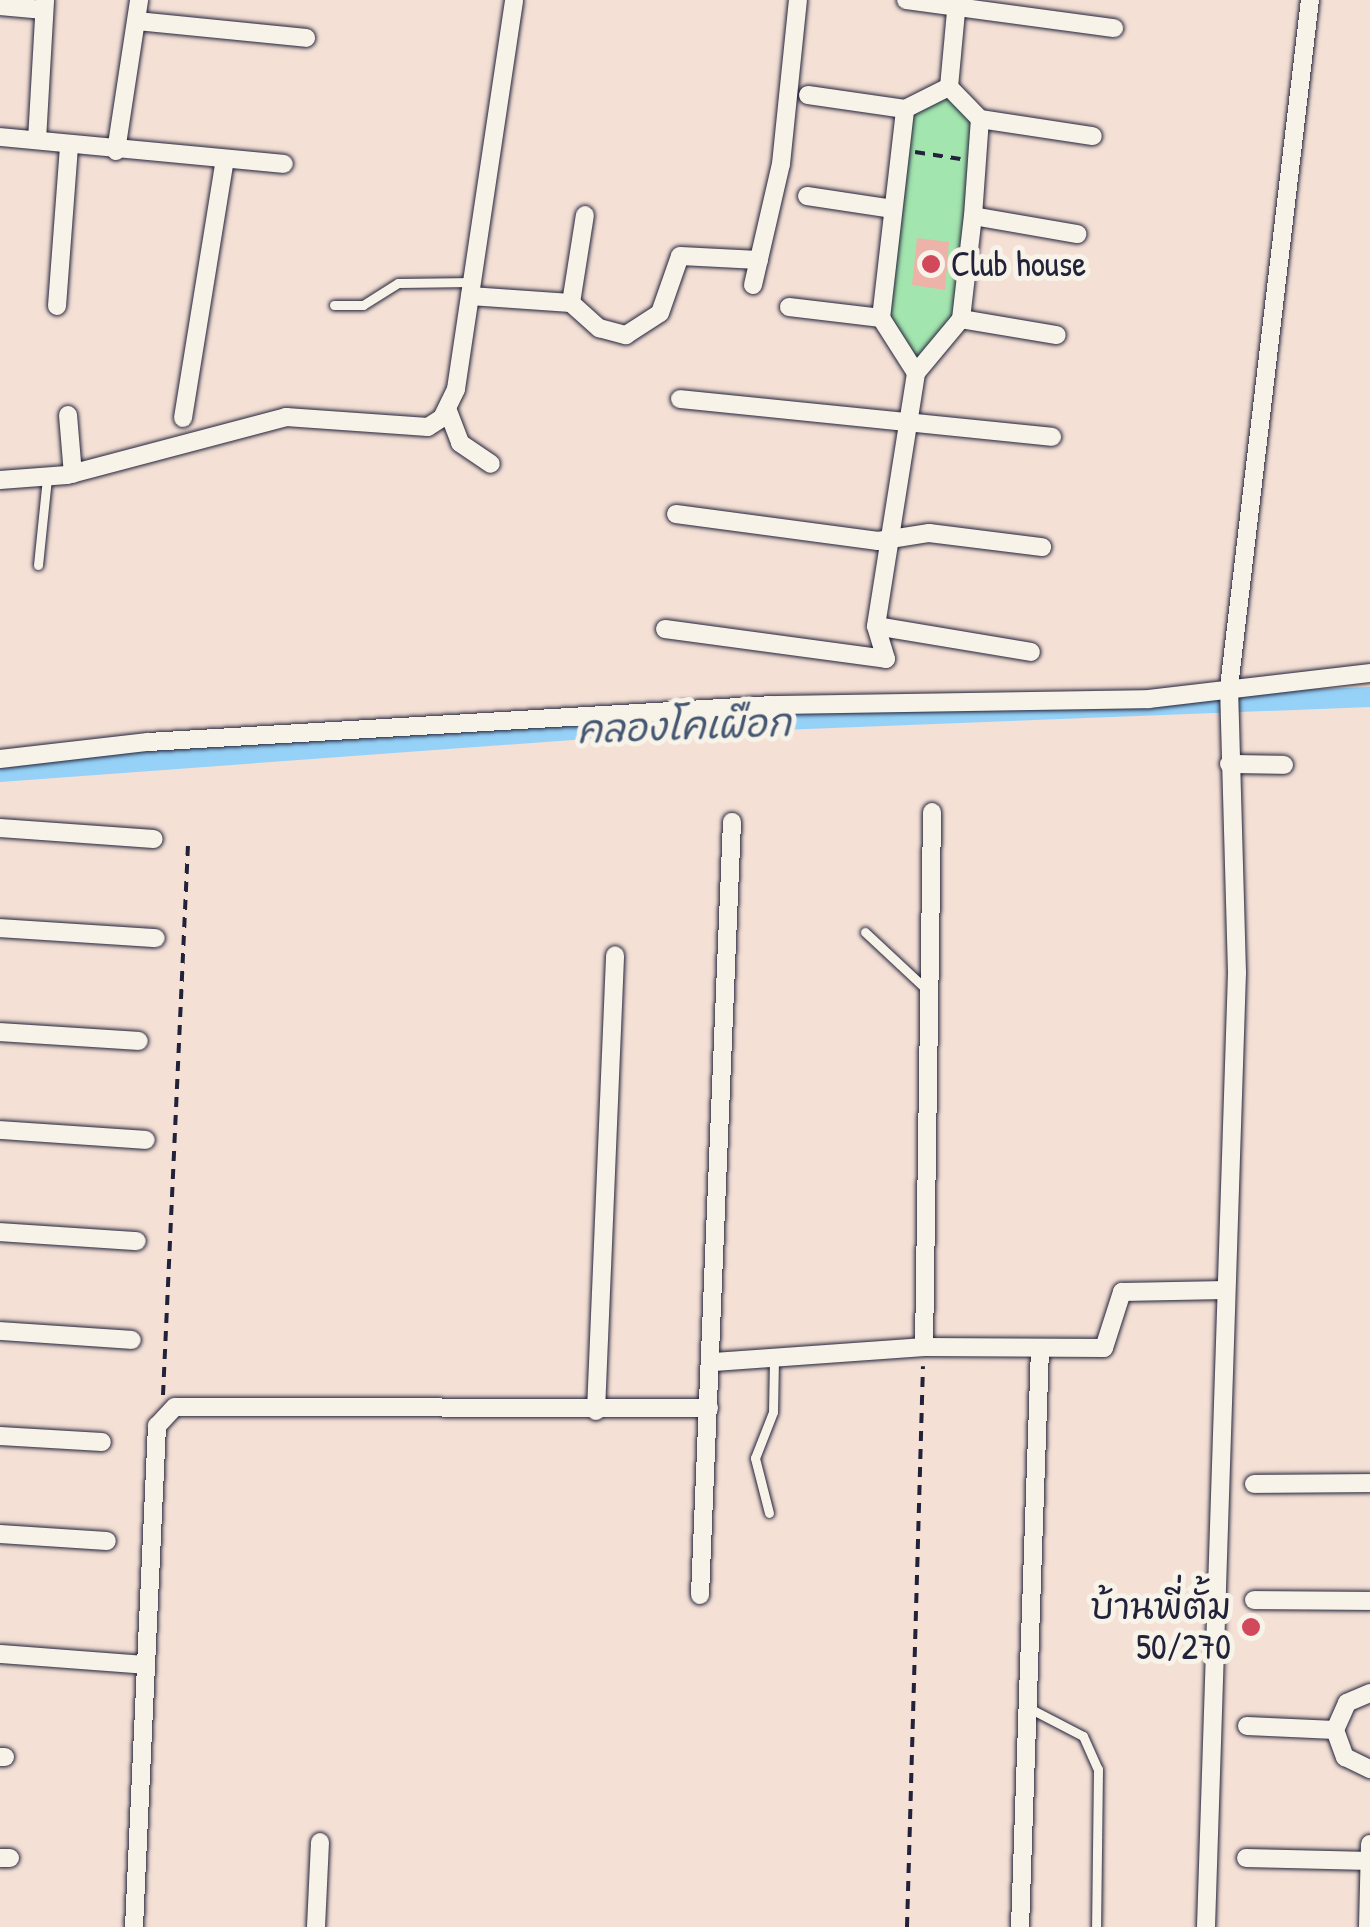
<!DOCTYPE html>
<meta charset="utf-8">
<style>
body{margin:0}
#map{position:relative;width:1370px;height:1927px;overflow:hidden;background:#f4e0d5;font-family:"Patrick Hand","Playpen Sans Thai",sans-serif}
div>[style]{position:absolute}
.green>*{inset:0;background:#a3e5ae}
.canal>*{height:20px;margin:-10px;padding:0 10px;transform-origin:10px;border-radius:10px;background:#96d2f7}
.building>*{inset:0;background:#edb3a8}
.path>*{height:4px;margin-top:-2px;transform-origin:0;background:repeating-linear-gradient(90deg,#22223b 0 10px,transparent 0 18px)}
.roads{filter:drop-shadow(0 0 2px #22223b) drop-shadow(0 0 2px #22223b)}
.lane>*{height:9px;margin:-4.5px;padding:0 4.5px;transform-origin:4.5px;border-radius:4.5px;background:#f7f3e8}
.street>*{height:18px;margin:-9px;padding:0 9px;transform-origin:9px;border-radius:9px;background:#f7f3e8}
.dots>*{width:28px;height:28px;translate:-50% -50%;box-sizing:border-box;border:5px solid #f7f3e8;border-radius:50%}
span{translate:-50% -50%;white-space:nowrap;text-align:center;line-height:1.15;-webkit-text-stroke:10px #f7f3e8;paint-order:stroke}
.poi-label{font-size:35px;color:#22223b}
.left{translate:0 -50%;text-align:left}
.right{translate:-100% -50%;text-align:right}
.water-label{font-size:38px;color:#455773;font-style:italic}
</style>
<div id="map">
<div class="green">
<i style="clip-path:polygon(949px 87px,980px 119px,961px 319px,916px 373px,881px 318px,905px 109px)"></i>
</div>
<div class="canal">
<i style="left:0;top:772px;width:628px;rotate:-4.2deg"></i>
<i style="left:626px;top:726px;width:745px;rotate:-2.23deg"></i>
</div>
<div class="building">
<i style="clip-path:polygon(917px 238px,949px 242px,945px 290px,912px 285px)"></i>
</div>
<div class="path">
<i style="left:915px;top:152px;width:46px;rotate:8.8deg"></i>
<i style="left:163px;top:1395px;width:551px;rotate:-87.4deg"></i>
<i style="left:907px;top:1927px;width:561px;rotate:-88.37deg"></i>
</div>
<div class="roads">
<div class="lane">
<i style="left:334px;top:305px;width:29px"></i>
<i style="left:363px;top:305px;width:41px;rotate:-32.2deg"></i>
<i style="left:398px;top:283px;width:75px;rotate:-0.8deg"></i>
<i style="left:38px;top:565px;width:87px;rotate:-84.1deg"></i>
<i style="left:865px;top:932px;width:86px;rotate:43.1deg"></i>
<i style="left:769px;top:1513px;width:57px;rotate:-104.3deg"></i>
<i style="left:755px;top:1458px;width:49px;rotate:-68.6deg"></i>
<i style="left:773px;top:1412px;width:54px;rotate:-88.9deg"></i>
<i style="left:1027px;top:1707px;width:63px;rotate:27.4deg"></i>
<i style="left:1083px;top:1736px;width:36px;rotate:66deg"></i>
<i style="left:1098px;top:1769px;width:158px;rotate:90.7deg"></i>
</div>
<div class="street">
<i style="left:906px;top:0;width:210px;rotate:7.7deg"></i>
<i style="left:0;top:6px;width:44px;rotate:5.2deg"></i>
<i style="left:137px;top:21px;width:170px;rotate:5.7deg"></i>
<i style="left:949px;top:87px;width:87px;rotate:-84.7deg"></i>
<i style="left:808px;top:95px;width:98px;rotate:8.2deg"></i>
<i style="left:980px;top:119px;width:114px;rotate:8.6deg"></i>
<i style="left:0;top:137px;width:285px;rotate:5.4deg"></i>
<i style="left:37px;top:140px;width:140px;rotate:-86.7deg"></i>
<i style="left:116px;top:151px;width:153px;rotate:-81.3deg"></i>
<i style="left:807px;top:196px;width:87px;rotate:8.6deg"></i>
<i style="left:973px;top:216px;width:106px;rotate:9.8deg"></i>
<i style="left:753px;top:285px;width:124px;rotate:-77deg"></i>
<i style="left:781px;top:164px;width:165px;rotate:-84.1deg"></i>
<i style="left:470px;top:296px;width:101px;rotate:4deg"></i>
<i style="left:571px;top:303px;width:38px;rotate:42deg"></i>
<i style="left:599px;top:328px;width:28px;rotate:15deg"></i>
<i style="left:626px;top:335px;width:40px;rotate:-32.9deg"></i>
<i style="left:660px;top:313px;width:60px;rotate:-70.7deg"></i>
<i style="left:680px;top:256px;width:79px;rotate:2.9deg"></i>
<i style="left:571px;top:303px;width:89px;rotate:-81deg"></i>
<i style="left:57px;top:306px;width:161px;rotate:-85.7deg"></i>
<i style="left:789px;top:307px;width:93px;rotate:6.8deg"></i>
<i style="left:961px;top:319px;width:97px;rotate:9.5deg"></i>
<i style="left:916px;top:373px;width:65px;rotate:-122.5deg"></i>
<i style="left:881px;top:318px;width:210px;rotate:-83.4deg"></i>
<i style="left:905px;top:109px;width:49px;rotate:-26.6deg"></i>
<i style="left:680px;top:399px;width:374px;rotate:5.8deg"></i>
<i style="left:448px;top:411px;width:34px;rotate:69deg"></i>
<i style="left:460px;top:443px;width:37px;rotate:34deg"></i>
<i style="left:68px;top:415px;width:59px;rotate:85.2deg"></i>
<i style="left:183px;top:418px;width:262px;rotate:-80.8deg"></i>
<i style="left:0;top:480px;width:67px;rotate:-4.3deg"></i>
<i style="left:67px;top:475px;width:227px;rotate:-14.8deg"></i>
<i style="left:286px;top:417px;width:142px;rotate:4deg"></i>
<i style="left:428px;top:427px;width:17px;rotate:-33deg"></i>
<i style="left:442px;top:418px;width:32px;rotate:-64deg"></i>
<i style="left:456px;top:389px;width:393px;rotate:-81.5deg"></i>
<i style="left:676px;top:514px;width:204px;rotate:7.6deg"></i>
<i style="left:878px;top:541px;width:52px;rotate:-8.9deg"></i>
<i style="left:929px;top:533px;width:114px;rotate:7.1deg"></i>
<i style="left:876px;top:626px;width:157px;rotate:9.5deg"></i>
<i style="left:665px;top:629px;width:223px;rotate:7.7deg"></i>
<i style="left:886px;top:659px;width:34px;rotate:-107deg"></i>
<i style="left:876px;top:626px;width:256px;rotate:-81deg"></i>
<i style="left:916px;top:373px;width:70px;rotate:-50.2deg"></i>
<i style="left:961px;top:319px;width:104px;rotate:-83.4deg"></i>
<i style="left:973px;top:216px;width:97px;rotate:-85.9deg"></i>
<i style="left:980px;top:119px;width:45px;rotate:-134.1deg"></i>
<i style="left:0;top:759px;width:149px;rotate:-6.6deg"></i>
<i style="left:148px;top:742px;width:625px;rotate:-3.39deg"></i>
<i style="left:772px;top:705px;width:377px;rotate:-0.9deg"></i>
<i style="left:1149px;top:699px;width:223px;rotate:-6.7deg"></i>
<i style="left:1229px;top:764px;width:55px;rotate:1deg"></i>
<i style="left:0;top:828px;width:154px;rotate:4.1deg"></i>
<i style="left:0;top:928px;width:156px;rotate:3.7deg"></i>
<i style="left:0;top:1032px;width:139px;rotate:3.7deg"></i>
<i style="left:0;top:1130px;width:146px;rotate:3.9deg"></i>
<i style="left:0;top:1232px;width:137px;rotate:3.8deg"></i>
<i style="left:0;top:1331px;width:132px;rotate:3.9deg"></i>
<i style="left:924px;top:1347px;width:535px;rotate:-89.14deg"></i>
<i style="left:714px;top:1362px;width:211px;rotate:-4.1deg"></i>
<i style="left:924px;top:1347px;width:180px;rotate:0.3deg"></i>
<i style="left:1104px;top:1348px;width:59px;rotate:-72.2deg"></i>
<i style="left:1122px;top:1292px;width:104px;rotate:-1.1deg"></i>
<i style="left:596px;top:1411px;width:456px;rotate:-87.6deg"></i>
<i style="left:0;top:1436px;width:102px;rotate:3.4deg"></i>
<i style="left:1254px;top:1484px;width:116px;rotate:-0.5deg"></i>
<i style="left:0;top:1534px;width:107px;rotate:3.7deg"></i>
<i style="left:700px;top:1595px;width:774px;rotate:-87.63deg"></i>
<i style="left:1254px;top:1600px;width:116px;rotate:0.5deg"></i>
<i style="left:0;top:1654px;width:146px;rotate:4.3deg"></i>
<i style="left:1370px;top:1693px;width:25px;rotate:157deg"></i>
<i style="left:1347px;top:1703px;width:30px;rotate:114deg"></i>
<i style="left:1335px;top:1730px;width:29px;rotate:70deg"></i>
<i style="left:1345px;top:1757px;width:28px;rotate:26deg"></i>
<i style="left:1247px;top:1726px;width:88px;rotate:2.6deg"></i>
<i style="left:0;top:1757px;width:5px"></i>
<i style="left:0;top:1858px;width:10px"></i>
<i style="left:1246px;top:1858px;width:124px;rotate:1.4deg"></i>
<i style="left:134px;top:1927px;width:502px;rotate:-87.37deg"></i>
<i style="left:157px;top:1426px;width:26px;rotate:-47deg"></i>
<i style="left:175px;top:1407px;width:534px;rotate:0.11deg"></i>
<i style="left:316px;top:1927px;width:85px;rotate:-87.3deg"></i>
<i style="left:1020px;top:1927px;width:578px;rotate:-88.02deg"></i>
<i style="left:1206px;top:1927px;width:955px;rotate:-88.14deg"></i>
<i style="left:1237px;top:973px;width:286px;rotate:-91.6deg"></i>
<i style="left:1229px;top:687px;width:692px;rotate:-83.28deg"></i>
<i style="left:1368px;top:1927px;width:83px;rotate:-88.6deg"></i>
</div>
</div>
<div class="dots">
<i style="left:931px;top:264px;background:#d1495b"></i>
<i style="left:1251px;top:1627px;background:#d1495b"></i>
</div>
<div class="poi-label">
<span class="left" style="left:951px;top:264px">Club house</span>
<span class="right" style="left:1231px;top:1627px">บ้านพี่ตั้ม<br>50/270</span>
</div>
<div class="water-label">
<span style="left:684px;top:726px;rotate:-2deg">คลองโคเผือก</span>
</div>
</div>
